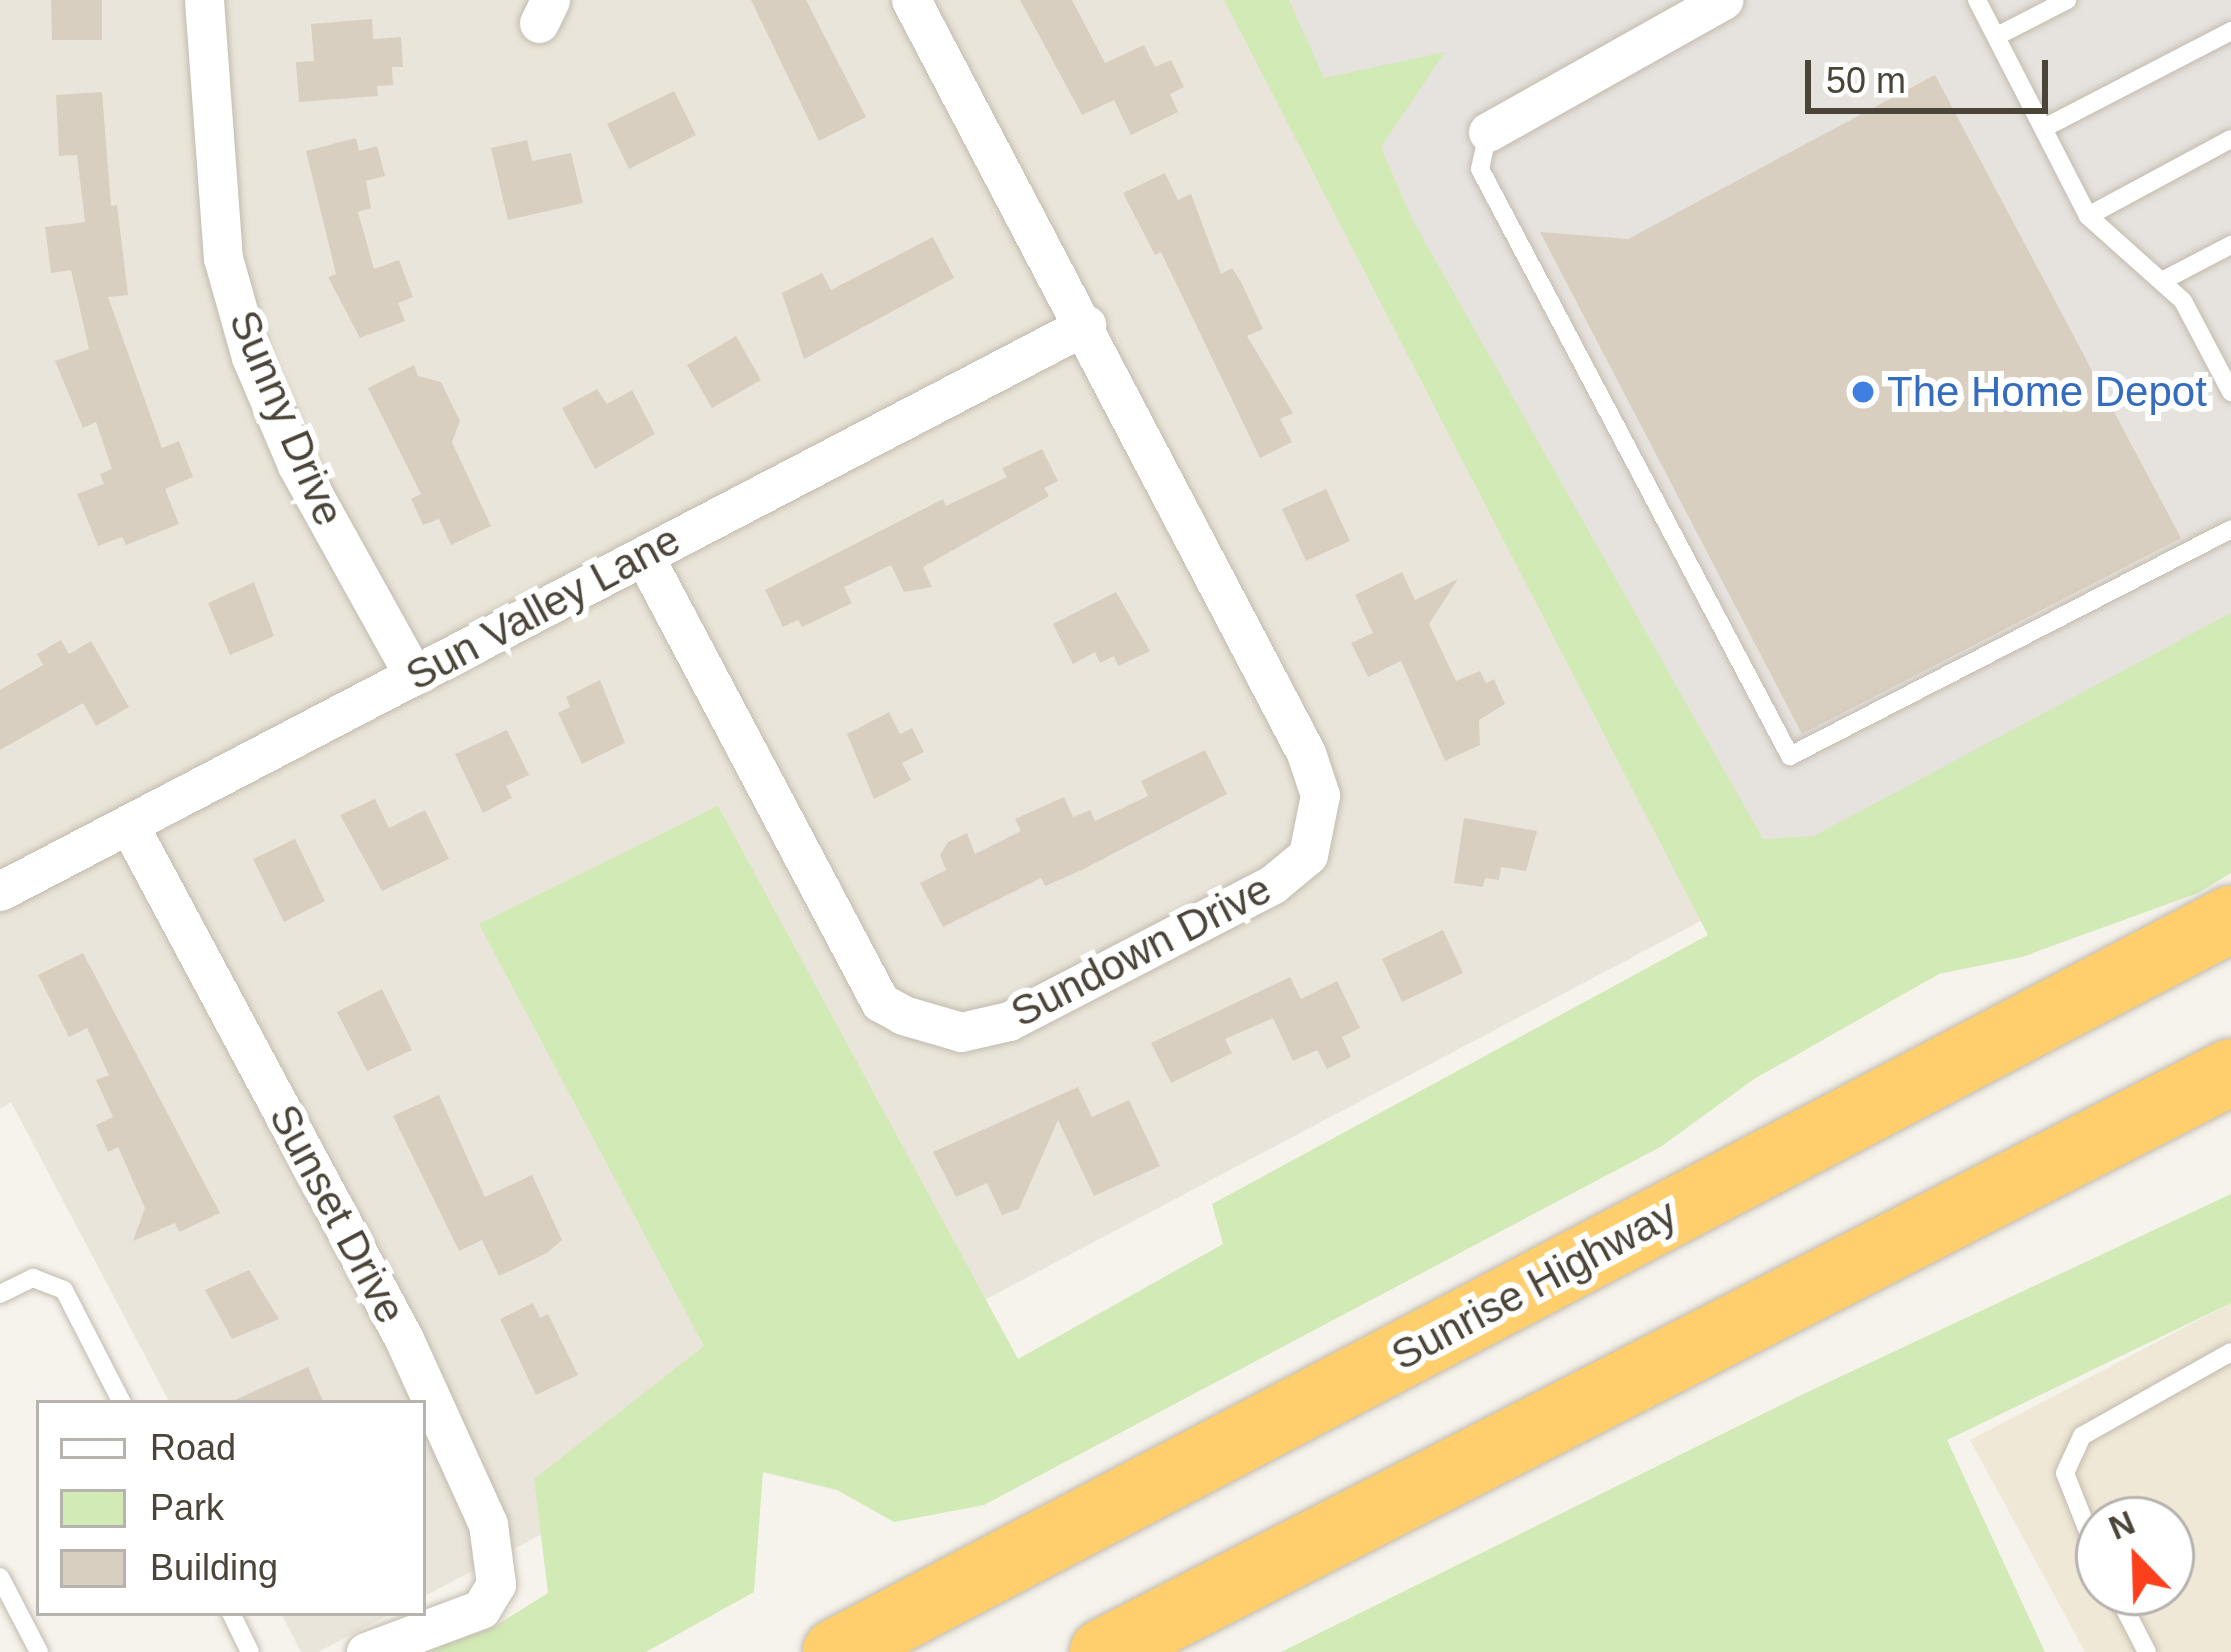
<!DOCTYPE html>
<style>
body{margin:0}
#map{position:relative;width:2231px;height:1652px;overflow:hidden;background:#f6f3ec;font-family:Helvetica,sans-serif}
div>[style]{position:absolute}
.residential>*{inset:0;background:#eae5da}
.industrial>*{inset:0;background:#e6e2dd}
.education>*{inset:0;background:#efe8d6}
.green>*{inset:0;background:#d2eab5}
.building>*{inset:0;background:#d8cfc1}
.roads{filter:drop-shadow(0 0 3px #c2bbae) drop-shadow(0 0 3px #c2bbae)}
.lane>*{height:18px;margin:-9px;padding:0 9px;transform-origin:9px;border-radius:9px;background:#fff}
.street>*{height:39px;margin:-19.5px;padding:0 19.5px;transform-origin:19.5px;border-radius:19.5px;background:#fff}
.highway>*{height:66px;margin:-33px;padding:0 33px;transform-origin:33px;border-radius:33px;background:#ffcf6e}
.dots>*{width:33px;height:33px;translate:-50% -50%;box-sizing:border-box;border:6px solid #fff;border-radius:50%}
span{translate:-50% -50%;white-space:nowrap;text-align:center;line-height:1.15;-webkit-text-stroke:12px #fff;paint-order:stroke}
.shop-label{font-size:42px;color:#366cbe}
.left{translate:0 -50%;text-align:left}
.street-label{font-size:42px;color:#4b4439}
.legend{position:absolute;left:36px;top:1400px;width:390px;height:216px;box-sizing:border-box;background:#fff;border:3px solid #b7b4b0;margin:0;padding:15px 21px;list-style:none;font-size:36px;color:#4b4439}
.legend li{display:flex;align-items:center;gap:24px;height:60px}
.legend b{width:60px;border:3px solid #b7b4b0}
.north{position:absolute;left:2075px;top:1496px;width:120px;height:120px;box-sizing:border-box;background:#fff;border:3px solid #b7b4b0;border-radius:50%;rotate:337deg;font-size:33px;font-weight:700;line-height:48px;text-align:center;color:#4b4439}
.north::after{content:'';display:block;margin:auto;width:42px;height:54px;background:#fc3f1d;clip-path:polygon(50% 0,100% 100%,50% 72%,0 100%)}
.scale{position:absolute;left:1805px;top:60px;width:243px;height:54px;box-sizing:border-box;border:6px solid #4b4439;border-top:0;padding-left:15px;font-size:36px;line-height:42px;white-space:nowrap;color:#4b4439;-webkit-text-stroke:9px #fff;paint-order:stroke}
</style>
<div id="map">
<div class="residential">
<i style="clip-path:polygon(0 0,1267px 0,1765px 887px,423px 1597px,423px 1403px,170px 1403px,11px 1102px,0 1109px)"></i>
<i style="clip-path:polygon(281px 1613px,392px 1613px,318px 1652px,301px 1652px)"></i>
</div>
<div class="industrial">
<i style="clip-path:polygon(1267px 0,2231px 0,2231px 649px,1765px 887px)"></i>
</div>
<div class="education">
<i style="clip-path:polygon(evenodd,2231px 1303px,2231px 1652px,2085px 1652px,1970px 1440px,2231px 1303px,2099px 1520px,2171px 1520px,2171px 1592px,2099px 1592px,2099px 1520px)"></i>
</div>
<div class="green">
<i style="clip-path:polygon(1224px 0,1289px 0,1324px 78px,1445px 52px,1381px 147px,1412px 219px,1763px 839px,1814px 836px,2231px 613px,2231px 873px,2198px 893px,2022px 957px,1939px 974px,1754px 1079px,1662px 1146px,984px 1505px,894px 1522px,837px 1490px,763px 1472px,754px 1592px,646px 1652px,427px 1652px,497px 1625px,548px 1593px,534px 1479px,704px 1346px,479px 924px,718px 806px,1018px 1359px,1223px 1244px,1212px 1204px,1708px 935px)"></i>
<i style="clip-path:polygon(2231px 1194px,2231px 1303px,1947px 1440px,2045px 1652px,1281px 1652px,1799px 1396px)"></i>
</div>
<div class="building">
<i style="clip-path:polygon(51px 0,102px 0,102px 40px,52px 40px)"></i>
<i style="clip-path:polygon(751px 0,806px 0,866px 117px,819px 141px)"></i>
<i style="clip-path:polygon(1020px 0,1072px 0,1105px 63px,1144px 45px,1155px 67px,1171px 60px,1184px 87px,1170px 94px,1178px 112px,1131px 135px,1114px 100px,1082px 115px)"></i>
<i style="clip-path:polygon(372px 19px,373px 39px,401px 37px,403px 67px,392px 67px,393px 85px,377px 86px,378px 96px,299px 102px,296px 62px,314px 61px,311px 24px)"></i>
<i style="clip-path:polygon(1935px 75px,2181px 538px,1802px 734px,1540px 232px,1628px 239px)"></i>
<i style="clip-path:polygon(674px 91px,696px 135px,629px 169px,607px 124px)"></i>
<i style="clip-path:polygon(102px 92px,111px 206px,117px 205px,128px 295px,108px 297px,162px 448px,179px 441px,193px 477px,165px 489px,179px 524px,126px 545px,122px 537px,98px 546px,77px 494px,104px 484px,100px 474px,112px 469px,96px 422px,83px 428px,55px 361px,89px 349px,71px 270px,51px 273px,45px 227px,85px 222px,77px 155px,59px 156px,56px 95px)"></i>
<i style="clip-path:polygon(356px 138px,359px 151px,377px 146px,385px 176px,366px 181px,371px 208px,358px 212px,374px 269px,399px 260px,413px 297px,398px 303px,405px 321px,360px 338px,328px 277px,336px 274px,306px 151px)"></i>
<i style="clip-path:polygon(527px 140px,532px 161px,571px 153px,583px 203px,508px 220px,491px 148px)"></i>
<i style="clip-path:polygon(1165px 173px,1178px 200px,1191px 194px,1221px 274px,1232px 268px,1241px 282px,1263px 329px,1247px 336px,1293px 413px,1280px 419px,1292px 442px,1260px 458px,1161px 252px,1155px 255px,1123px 193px)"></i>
<i style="clip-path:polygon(933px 237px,954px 278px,804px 359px,782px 293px,822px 273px,831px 290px)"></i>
<i style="clip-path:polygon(736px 336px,761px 380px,712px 408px,687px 365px)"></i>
<i style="clip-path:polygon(414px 365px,418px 376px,441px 382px,460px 421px,452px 442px,491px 526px,451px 545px,439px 519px,423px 525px,411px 499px,421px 494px,368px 388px)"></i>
<i style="clip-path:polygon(597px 389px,607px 404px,632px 390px,655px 434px,595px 469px,562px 408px)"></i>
<i style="clip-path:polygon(1042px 449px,1058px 481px,1044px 488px,1049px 496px,923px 567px,932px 587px,904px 592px,891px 565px,844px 587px,852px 603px,802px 627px,798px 620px,783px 627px,765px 590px,943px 499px,946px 506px,1007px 477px,1002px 468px)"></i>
<i style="clip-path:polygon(1326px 489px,1350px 541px,1306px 561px,1282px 509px)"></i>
<i style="clip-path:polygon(1402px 572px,1415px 600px,1458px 579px,1429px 624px,1456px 681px,1480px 671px,1486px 683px,1494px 679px,1505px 704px,1479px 720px,1480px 745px,1445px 761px,1401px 661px,1368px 677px,1351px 643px,1373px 633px,1355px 595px)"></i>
<i style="clip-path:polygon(254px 582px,274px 636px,230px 655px,208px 603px)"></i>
<i style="clip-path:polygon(1116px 592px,1150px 651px,1118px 666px,1114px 656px,1100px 663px,1095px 652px,1073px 664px,1053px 624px)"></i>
<i style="clip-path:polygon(61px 640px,69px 654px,91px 641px,129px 707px,96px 726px,83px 703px,0 750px,0 690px,43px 665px,37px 654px)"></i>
<i style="clip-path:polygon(600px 680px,625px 743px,582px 764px,558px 713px,570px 707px,566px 697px)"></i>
<i style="clip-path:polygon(889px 712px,900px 734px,912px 728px,924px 752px,902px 763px,911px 780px,874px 799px,847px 734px)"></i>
<i style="clip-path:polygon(507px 730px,529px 775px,506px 786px,512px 798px,483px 813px,455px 754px)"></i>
<i style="clip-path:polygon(1205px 750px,1227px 794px,1082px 870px,1045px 886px,1041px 878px,943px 927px,920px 883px,946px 870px,940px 855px,948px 842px,967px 833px,975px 854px,1021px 831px,1015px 819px,1064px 797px,1073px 817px,1090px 810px,1095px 821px,1148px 796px,1141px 781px)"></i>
<i style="clip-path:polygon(375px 799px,389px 828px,425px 810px,449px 859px,382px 891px,340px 815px)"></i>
<i style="clip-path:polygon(1464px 818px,1537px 831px,1526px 871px,1501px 867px,1499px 880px,1485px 878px,1483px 887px,1454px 883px)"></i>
<i style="clip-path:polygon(295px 839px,325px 901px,284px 922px,253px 859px)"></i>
<i style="clip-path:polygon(1443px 930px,1463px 973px,1402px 1002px,1382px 959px)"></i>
<i style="clip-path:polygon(83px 953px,220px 1213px,179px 1232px,175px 1223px,133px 1241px,145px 1208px,118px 1147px,108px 1152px,96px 1125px,113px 1117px,96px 1080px,109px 1075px,87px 1028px,69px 1037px,38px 975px)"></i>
<i style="clip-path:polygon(1290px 977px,1301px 999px,1337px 981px,1360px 1028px,1342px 1037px,1351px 1057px,1327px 1069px,1317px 1050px,1293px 1061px,1273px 1018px,1225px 1039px,1232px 1053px,1171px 1083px,1151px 1043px)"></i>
<i style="clip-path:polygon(382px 989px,412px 1050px,367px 1071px,337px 1012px)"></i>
<i style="clip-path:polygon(1078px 1087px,1092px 1117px,1129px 1100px,1160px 1166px,1094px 1196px,1058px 1120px,1019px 1209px,1002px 1215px,987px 1183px,956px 1197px,933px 1152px)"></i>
<i style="clip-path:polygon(439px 1095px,485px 1197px,532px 1175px,562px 1240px,547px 1253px,499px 1276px,482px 1240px,459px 1251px,393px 1116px)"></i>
<i style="clip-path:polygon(249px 1270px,279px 1319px,232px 1339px,205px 1290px)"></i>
<i style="clip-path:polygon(533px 1303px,540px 1318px,548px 1314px,578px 1375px,536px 1395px,500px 1319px)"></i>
<i style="clip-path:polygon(308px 1367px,324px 1403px,228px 1403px)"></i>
</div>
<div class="roads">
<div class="lane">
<i style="left:1977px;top:0;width:243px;rotate:62.8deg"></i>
<i style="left:2088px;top:216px;width:127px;rotate:41.8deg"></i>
<i style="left:2183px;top:301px;width:103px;rotate:62.2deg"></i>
<i style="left:1997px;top:36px;width:79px;rotate:-27.2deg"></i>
<i style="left:2044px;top:128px;width:211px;rotate:-27.4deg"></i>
<i style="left:1488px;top:132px;width:38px;rotate:102deg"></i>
<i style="left:1480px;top:169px;width:664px;rotate:62.16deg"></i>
<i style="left:1790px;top:756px;width:496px;rotate:-27.2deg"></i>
<i style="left:2088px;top:216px;width:162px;rotate:-28.3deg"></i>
<i style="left:2162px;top:281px;width:78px;rotate:-27.6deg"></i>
<i style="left:0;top:1294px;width:37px;rotate:-26deg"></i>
<i style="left:33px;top:1278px;width:33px;rotate:21deg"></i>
<i style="left:64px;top:1290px;width:127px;rotate:62.8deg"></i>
<i style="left:2099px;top:1559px;width:92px;rotate:-111.6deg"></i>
<i style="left:2065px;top:1473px;width:41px;rotate:-65.3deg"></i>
<i style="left:2082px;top:1436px;width:171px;rotate:-29.4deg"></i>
<i style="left:0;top:1577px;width:85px;rotate:62.5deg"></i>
<i style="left:2116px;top:1592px;width:68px;rotate:62.7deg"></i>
<i style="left:231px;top:1613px;width:43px;rotate:64deg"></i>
</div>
<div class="street">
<i style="left:204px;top:0;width:259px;rotate:85.8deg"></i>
<i style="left:223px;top:258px;width:103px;rotate:74.2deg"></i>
<i style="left:251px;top:357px;width:117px;rotate:66.9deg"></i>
<i style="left:297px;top:465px;width:241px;rotate:61deg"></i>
<i style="left:539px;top:23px;width:25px;rotate:-64deg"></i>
<i style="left:1488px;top:132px;width:270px;rotate:-29.3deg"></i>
<i style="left:644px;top:556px;width:505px;rotate:62.11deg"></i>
<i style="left:880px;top:1002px;width:26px;rotate:29deg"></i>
<i style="left:903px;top:1015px;width:60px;rotate:16.3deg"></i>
<i style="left:961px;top:1032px;width:49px;rotate:-12.9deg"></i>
<i style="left:1009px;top:1021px;width:297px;rotate:-27.4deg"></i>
<i style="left:1273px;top:884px;width:45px;rotate:-39.6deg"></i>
<i style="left:1308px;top:855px;width:61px;rotate:-78.7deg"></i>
<i style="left:1320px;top:795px;width:44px;rotate:-108.4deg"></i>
<i style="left:1306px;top:753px;width:850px;rotate:-117.68deg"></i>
<i style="left:131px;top:829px;width:578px;rotate:61.84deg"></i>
<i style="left:404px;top:1339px;width:203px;rotate:65.6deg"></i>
<i style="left:488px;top:1524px;width:61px;rotate:82.4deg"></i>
<i style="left:496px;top:1584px;width:29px;rotate:121deg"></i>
<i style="left:481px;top:1609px;width:123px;rotate:159.5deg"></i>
<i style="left:0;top:891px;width:1225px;rotate:-27.53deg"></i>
</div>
<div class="highway">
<i style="left:836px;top:1652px;width:1576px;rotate:-27.72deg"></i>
<i style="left:1103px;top:1652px;width:1268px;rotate:-27.21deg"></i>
</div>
</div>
<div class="dots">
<i style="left:1863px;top:392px;background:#3f7fe0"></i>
</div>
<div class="shop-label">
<span class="left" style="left:1887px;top:392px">The Home Depot</span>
</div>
<div class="street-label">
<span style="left:286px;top:418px;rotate:67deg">Sunny Drive</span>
<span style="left:543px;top:608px;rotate:-28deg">Sun Valley Lane</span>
<span style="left:1141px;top:951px;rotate:-27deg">Sundown Drive</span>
<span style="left:337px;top:1214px;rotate:62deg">Sunset Drive</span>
<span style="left:1534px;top:1285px;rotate:-28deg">Sunrise Highway</span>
</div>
<ul class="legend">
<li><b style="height:15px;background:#fff"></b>Road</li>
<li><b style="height:33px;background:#d2eab5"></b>Park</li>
<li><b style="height:33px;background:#d8cfc1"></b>Building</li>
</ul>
<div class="north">N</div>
<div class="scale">50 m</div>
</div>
